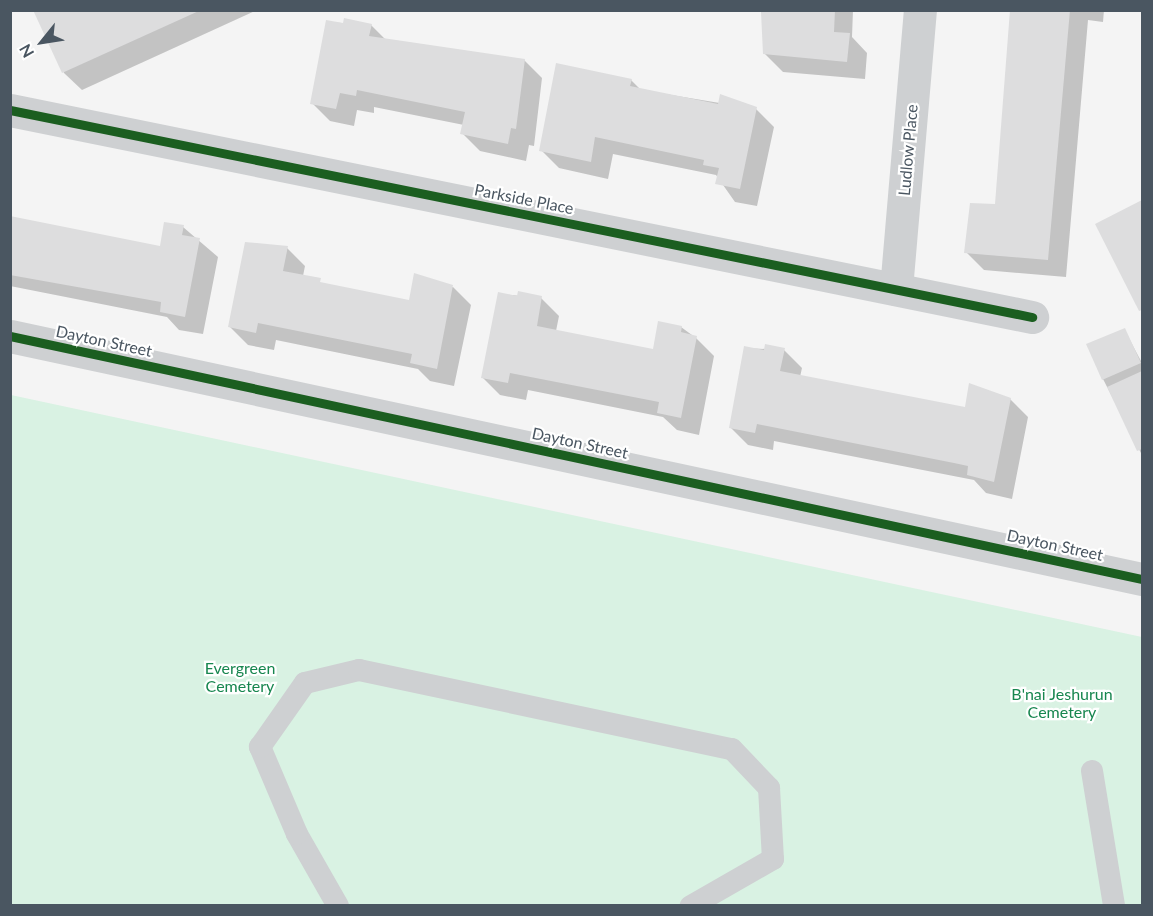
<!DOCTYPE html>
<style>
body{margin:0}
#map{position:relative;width:1153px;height:916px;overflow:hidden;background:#f4f4f4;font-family:Lato,sans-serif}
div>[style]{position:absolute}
.green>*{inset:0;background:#d9f2e3}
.shadow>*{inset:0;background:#0003}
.building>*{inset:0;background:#ddddde}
.service>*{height:22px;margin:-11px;padding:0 11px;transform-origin:11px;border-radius:11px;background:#ced0d2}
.minor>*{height:33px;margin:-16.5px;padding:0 16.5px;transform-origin:16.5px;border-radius:16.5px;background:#ced0d2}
.cycleway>*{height:9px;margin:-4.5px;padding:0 4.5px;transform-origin:4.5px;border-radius:4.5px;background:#1b5e20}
span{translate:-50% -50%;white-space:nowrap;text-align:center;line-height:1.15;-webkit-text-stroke:4.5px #fff;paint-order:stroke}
.street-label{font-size:16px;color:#4a5661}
.park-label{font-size:16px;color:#17864f}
.frame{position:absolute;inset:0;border:12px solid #4a5661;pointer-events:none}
.north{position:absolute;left:12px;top:12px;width:60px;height:60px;-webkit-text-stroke:4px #fff;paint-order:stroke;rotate:240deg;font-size:16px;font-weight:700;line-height:24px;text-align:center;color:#4a5661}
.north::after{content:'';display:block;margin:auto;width:21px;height:27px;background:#4a5661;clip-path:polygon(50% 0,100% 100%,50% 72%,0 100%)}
</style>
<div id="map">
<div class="green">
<i style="clip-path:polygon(11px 395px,1142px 637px,1142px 905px,11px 906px)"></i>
</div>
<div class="shadow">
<i style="clip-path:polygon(35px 10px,257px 10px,82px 90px,64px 73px)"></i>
<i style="clip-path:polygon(783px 10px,853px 10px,852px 37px,867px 53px,865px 79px,783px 72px,765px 54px)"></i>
<i style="clip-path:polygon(1012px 10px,1104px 10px,1103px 22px,1088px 20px,1066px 277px,984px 270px,966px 252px,996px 206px)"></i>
<i style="clip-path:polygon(327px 22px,371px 25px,386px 40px,524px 60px,542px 78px,534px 146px,529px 145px,526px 161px,480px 151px,462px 133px,464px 125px,374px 107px,374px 113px,357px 110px,354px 126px,330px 121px,312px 103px)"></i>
<i style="clip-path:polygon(631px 80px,641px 90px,756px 109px,774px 127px,757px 206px,735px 202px,716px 175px,613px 154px,608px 179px,559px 168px,541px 150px)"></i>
<i style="clip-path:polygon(1142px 202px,1142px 312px,1097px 225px)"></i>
<i style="clip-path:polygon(10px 218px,161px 248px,183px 227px,218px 257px,203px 334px,179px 330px,167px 317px,10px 286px)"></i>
<i style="clip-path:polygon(287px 248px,305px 266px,303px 276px,326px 285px,410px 302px,453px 287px,471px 305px,454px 386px,430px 381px,418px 369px,276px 340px,274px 350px,248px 345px,230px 327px)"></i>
<i style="clip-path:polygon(499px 294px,541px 298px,559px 316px,556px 331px,654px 351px,681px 327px,696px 338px,714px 356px,699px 435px,677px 430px,663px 417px,528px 390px,526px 400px,500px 395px,482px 377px)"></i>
<i style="clip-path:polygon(1124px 329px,1142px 363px,1142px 455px,1103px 379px)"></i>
<i style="clip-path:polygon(745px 348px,784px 350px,802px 368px,800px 377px,967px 409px,1010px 399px,1028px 417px,1012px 499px,986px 493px,974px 480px,774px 441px,773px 450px,748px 445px,730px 427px)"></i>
</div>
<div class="building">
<i style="clip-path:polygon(33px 10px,201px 10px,62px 73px)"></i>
<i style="clip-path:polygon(835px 10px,834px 32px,850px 33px,847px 62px,763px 54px,761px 12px)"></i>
<i style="clip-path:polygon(1010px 10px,1070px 10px,1048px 260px,964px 253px,970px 203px,995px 204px)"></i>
<i style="clip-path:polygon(344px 18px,372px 24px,369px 36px,525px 59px,516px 129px,511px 128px,508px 144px,460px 134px,465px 112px,357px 90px,356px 96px,340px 93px,336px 109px,310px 104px,326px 20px,343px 23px)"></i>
<i style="clip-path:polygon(556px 63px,632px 79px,630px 86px,718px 104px,720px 94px,757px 107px,740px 189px,715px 184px,719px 168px,703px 165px,704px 160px,595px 137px,591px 162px,539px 151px)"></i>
<i style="clip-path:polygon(1142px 200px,1142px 310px,1139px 311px,1095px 224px)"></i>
<i style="clip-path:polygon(10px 216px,160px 246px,164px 222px,184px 225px,182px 235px,200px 238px,185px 317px,160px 312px,161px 302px,10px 275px)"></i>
<i style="clip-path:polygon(245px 242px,288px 246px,283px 271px,321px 278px,320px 282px,409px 300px,414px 273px,453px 285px,437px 369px,410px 363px,412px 354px,258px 323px,256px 333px,228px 327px)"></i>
<i style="clip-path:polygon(518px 291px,542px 296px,537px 326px,653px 349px,658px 321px,682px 326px,681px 332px,697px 336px,681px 418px,657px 413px,659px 402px,510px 373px,508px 383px,481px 378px,498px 292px,517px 296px)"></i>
<i style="clip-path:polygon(1125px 328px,1141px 363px,1102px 380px,1086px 344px)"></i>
<i style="clip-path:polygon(765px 344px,785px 348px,780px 371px,965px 407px,969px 383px,1011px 398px,994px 482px,967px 475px,968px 466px,954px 463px,757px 424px,755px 433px,729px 428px,744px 346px,764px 350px)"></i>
<i style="clip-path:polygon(1142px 371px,1142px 449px,1137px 451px,1107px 387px)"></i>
</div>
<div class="service">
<i style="left:1092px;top:771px;width:137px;rotate:80.7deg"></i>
<i style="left:338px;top:906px;width:83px;rotate:-119.7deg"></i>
<i style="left:297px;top:834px;width:95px;rotate:-113deg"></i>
<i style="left:260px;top:747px;width:78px;rotate:-54.9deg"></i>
<i style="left:305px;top:683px;width:56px;rotate:-13.5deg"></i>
<i style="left:359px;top:670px;width:381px;rotate:12deg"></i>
<i style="left:732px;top:749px;width:54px;rotate:46.5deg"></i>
<i style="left:769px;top:788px;width:71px;rotate:86.8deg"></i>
<i style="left:773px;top:859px;width:95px;rotate:150.2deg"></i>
</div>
<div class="minor">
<i style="left:10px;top:110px;width:1043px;rotate:11.45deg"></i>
<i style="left:896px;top:289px;width:280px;rotate:-85.1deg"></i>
<i style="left:10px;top:336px;width:1158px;rotate:12.12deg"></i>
</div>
<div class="cycleway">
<i style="left:10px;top:110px;width:1043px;rotate:11.45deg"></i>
<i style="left:10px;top:336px;width:1158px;rotate:12.12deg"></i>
</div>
<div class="street-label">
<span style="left:908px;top:150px;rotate:-85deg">Ludlow Place</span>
<span style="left:524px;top:199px;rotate:11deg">Parkside Place</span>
<span style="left:104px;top:341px;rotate:12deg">Dayton Street</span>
<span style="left:580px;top:443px;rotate:12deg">Dayton Street</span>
<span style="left:1055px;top:545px;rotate:12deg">Dayton Street</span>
</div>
<div class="park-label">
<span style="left:240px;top:677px">Evergreen<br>Cemetery</span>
<span style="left:1062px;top:703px">B'nai Jeshurun<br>Cemetery</span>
</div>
<div class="frame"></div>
<div class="north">N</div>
</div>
